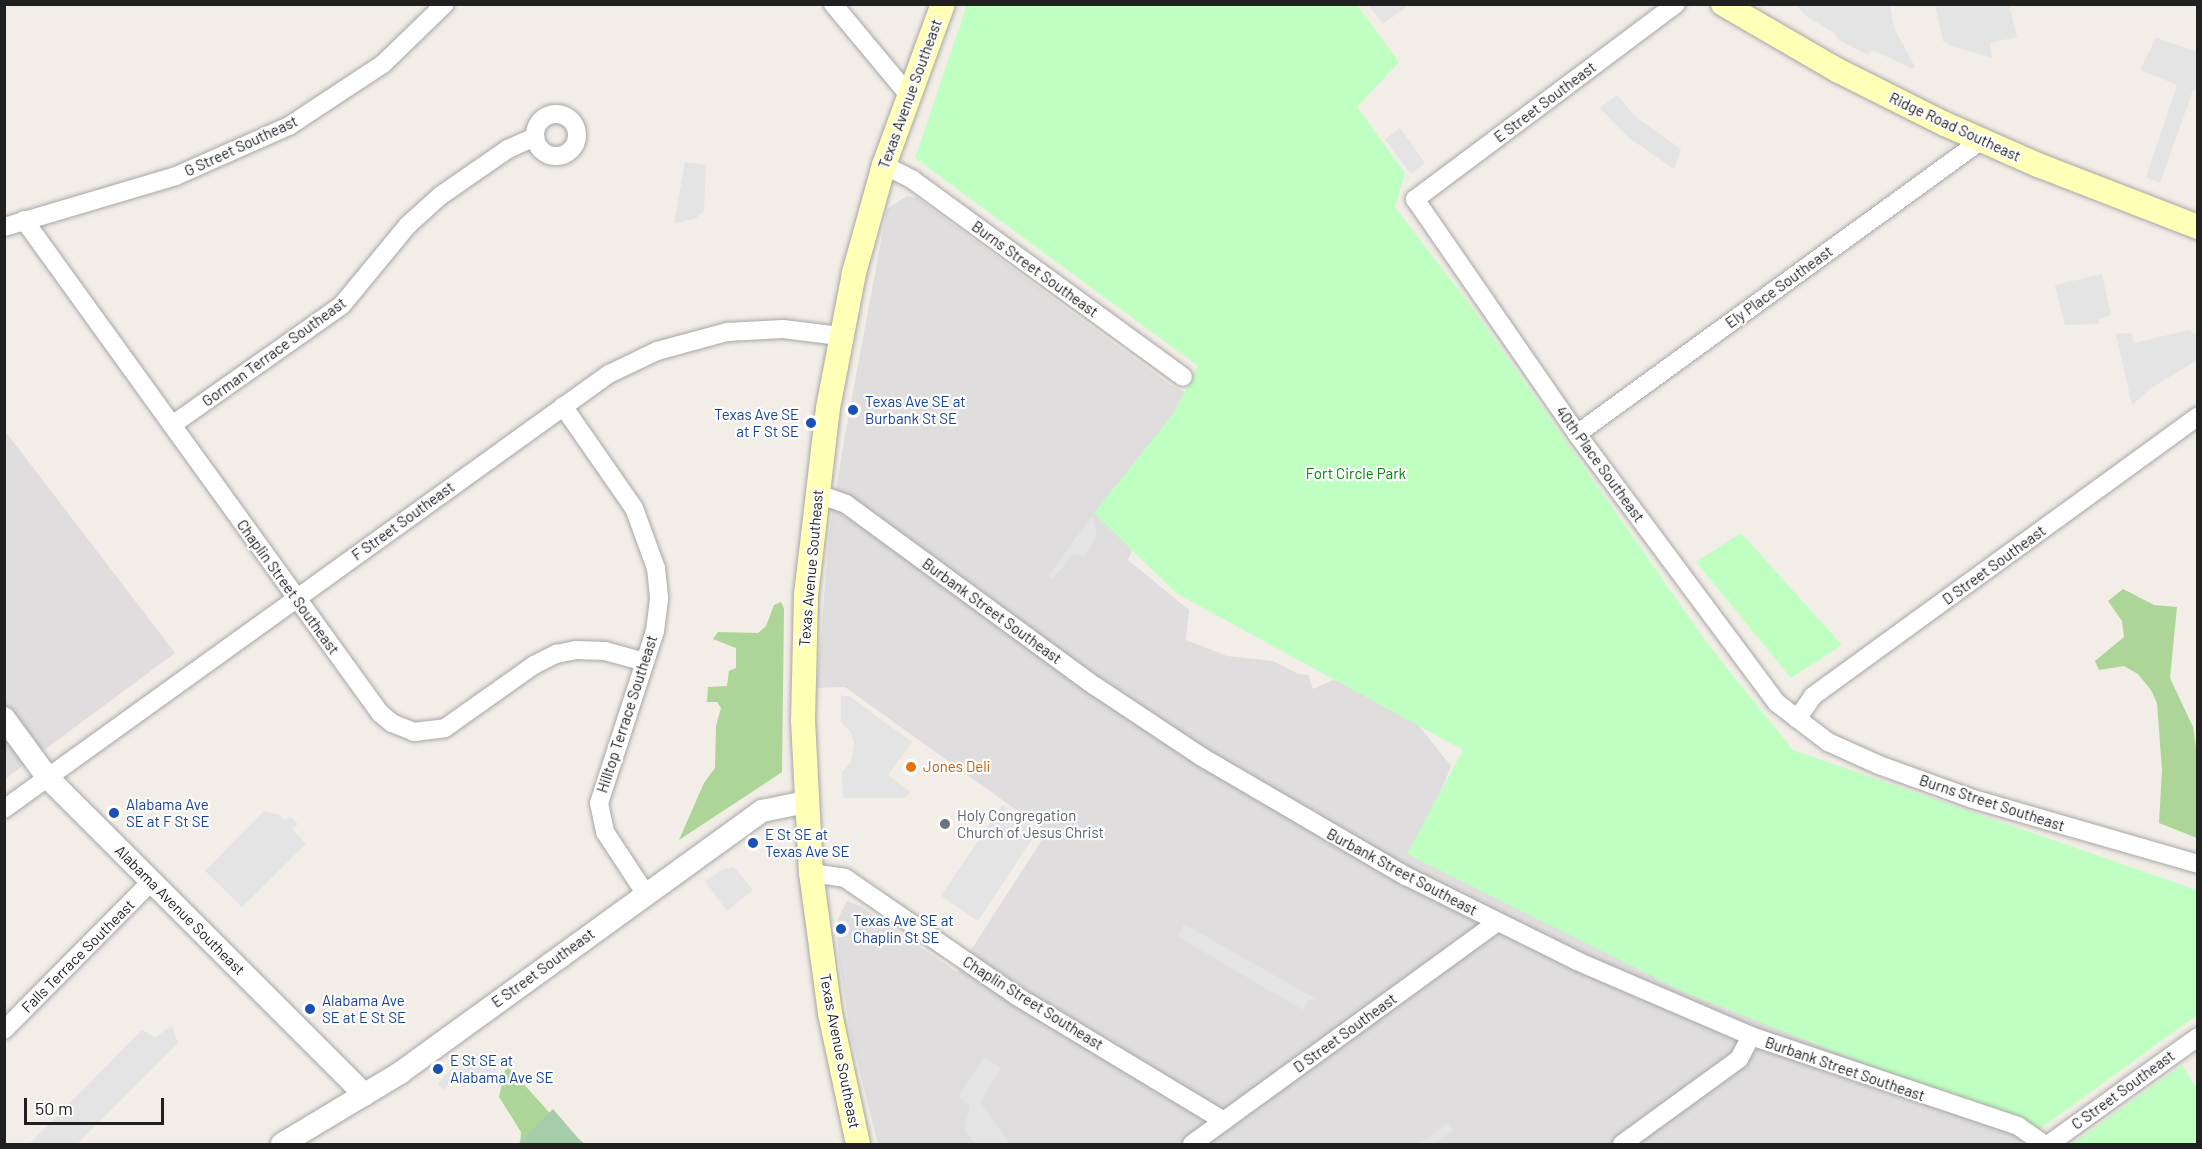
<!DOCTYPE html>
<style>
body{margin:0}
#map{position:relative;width:2202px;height:1149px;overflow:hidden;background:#f2ede6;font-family:Barlow,sans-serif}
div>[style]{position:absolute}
.residential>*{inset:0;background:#dfdddd}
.forest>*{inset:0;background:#add597}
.cemetery>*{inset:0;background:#a5cda9}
.park>*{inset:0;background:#c0ffc2}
.parking>*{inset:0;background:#e4e4e4}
.roads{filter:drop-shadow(0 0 2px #a7a7a7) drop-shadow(0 0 2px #a7a7a7)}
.minor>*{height:18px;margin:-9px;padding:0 9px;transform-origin:9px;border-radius:9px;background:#fff}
.minor>.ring{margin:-9px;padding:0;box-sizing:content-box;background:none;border:18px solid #fff;border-radius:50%}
.tertiary>*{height:22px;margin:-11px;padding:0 11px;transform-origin:11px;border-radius:11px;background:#fff}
.secondary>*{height:24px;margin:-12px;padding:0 12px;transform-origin:12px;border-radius:12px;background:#ffffb7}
.dots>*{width:16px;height:16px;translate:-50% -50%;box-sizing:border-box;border:3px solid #fff;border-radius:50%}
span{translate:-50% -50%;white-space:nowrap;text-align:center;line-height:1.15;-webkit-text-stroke:4.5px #fff;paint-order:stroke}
.street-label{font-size:15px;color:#202020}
.transit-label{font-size:15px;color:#164399}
.left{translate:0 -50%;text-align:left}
.right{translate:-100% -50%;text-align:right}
.park-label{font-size:15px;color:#028606}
.food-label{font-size:15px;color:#c56008}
.worship-label{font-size:15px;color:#5b616d}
.frame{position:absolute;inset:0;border:6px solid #202020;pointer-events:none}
.scale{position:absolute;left:24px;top:1098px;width:140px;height:27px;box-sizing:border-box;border:3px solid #202020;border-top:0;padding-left:8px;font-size:18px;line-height:21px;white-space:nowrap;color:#202020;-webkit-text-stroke:4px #fff;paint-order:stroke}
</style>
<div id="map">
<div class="residential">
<i style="clip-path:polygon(907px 196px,917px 198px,1169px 384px,1192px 396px,1128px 560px,1189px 610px,1186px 640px,1227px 656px,1273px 661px,1298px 674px,1308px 675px,1313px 689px,1333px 680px,1349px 683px,1411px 716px,1451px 766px,1434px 808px,2070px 1099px,2017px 1144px,878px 1144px,851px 1037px,839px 961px,836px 923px,847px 901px,860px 906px,957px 972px,1047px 832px,845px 687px,817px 688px,829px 534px,845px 435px,887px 209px)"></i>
<i style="clip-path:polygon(5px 431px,175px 653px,5px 779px)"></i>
</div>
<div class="forest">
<i style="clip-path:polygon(2123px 589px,2154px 605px,2177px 607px,2170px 678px,2193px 727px,2197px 755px,2197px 838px,2159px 823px,2162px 770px,2157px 703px,2151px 690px,2138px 674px,2124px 666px,2099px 670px,2095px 661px,2124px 637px,2122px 621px,2108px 601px)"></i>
<i style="clip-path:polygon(781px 602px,784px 608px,782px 772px,679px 840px,704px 783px,715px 768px,716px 726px,721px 708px,717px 702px,707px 702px,708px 687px,727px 686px,729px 671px,736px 668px,736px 648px,713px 639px,718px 632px,758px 633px,766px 626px,774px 605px)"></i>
<i style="clip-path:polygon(509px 1068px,558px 1122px,585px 1144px,520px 1144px,521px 1132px,499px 1097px,505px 1070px)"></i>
</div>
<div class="cemetery">
<i style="clip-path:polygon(553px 1109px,583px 1144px,518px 1144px)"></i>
</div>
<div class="park">
<i style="clip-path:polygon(967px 5px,1357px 5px,1399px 62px,1357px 107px,1405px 173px,1395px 207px,1476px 313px,1708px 644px,1793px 750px,2197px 890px,2197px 1015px,2037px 1131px,1686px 993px,1407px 854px,1463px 750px,1176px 593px,1094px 513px,1173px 414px,1198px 366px,915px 158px)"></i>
<i style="clip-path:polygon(1741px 533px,1842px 645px,1791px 678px,1696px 562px)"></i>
<i style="clip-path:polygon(2182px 1065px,2197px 1089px,2197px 1144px,2072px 1144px)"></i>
</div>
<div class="parking">
<i style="clip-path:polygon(1409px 5px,1383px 24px,1368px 5px,1368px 4px)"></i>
<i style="clip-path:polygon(1796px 5px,1890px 5px,1894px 28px,1915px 67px,1912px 69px,1873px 50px,1868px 55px,1837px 39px,1836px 34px,1806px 16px)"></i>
<i style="clip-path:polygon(1935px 5px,2009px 5px,2017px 37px,1990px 43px,1992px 58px,1952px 46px,1943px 41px)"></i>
<i style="clip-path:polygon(2156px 38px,2198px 52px,2197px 89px,2193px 90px,2160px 183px,2146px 177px,2177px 85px,2140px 70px)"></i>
<i style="clip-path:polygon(1617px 95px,1636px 117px,1681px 149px,1674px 169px,1629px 138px,1600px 108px)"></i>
<i style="clip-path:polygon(1400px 128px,1425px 163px,1411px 174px,1385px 139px)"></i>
<i style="clip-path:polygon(685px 162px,706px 165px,704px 211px,696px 218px,674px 224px)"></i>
<i style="clip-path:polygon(2102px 274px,2111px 315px,2099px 319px,2099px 324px,2065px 325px,2055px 285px)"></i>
<i style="clip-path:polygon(2189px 330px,2197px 335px,2197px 360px,2150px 389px,2132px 405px,2116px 334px,2131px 333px,2134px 343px)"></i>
<i style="clip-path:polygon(1093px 515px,1097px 536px,1084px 557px,1074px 553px,1053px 579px,1048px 576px)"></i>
<i style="clip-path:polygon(841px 696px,849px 696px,912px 742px,888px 775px,910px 792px,905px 798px,843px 798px,842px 772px,851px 762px,854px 744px,851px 732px,841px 722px)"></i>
<i style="clip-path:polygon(1002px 805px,1038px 830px,978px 921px,941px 896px)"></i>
<i style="clip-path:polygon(264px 811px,280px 815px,284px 821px,291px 817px,298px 824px,292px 829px,306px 844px,242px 907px,205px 871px)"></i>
<i style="clip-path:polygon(734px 867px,753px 890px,727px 911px,705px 881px,721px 870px)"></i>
<i style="clip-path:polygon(1184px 924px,1316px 999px,1309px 1000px,1303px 1010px,1178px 937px)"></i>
<i style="clip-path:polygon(172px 1026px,178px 1043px,77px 1144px,29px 1144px,142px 1030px,155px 1037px)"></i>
<i style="clip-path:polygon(465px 1052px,500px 1059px,498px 1070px,474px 1086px,465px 1078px,455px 1078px,443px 1090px,438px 1083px,450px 1070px,447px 1064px)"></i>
<i style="clip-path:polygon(984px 1057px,1001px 1068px,980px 1102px,1010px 1144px,976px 1144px,964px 1129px,970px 1105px,958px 1097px)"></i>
<i style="clip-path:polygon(1448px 1123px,1453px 1130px,1434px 1144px,1419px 1144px)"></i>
</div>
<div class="roads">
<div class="minor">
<i style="left:833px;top:4px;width:117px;rotate:50.2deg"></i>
<i style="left:1676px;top:4px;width:326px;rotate:143.2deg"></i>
<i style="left:1415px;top:199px;width:285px;rotate:55.4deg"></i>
<i style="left:1577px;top:434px;width:335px;rotate:53.4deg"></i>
<i style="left:1777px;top:703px;width:64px;rotate:37.4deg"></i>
<i style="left:1828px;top:742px;width:56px;rotate:24.3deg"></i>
<i style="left:1879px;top:765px;width:100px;rotate:19.9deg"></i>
<i style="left:1973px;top:799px;width:234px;rotate:16.1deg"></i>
<i class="ring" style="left:535px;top:114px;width:24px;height:24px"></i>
<i style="left:884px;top:165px;width:33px;rotate:27deg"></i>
<i style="left:913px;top:180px;width:334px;rotate:36.1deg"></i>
<i style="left:24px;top:220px;width:608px;rotate:54.17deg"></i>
<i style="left:380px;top:713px;width:16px;rotate:40deg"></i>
<i style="left:392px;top:723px;width:24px;rotate:22deg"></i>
<i style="left:414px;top:732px;width:31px;rotate:-7deg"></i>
<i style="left:445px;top:728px;width:109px;rotate:-35.3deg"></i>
<i style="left:534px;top:665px;width:25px;rotate:-27deg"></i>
<i style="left:556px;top:654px;width:20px;rotate:-11deg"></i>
<i style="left:576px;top:650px;width:29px;rotate:2deg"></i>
<i style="left:605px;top:651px;width:41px;rotate:15.4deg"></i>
<i style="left:4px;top:227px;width:179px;rotate:-16.5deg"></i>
<i style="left:176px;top:176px;width:124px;rotate:-23.9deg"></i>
<i style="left:289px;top:126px;width:113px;rotate:-33.4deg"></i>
<i style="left:383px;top:64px;width:86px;rotate:-44.1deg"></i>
<i style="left:563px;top:406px;width:124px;rotate:55.2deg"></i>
<i style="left:634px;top:508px;width:64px;rotate:69.9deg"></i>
<i style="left:656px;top:568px;width:31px;rotate:84deg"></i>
<i style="left:659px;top:599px;width:32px;rotate:97deg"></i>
<i style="left:655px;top:631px;width:181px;rotate:108deg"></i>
<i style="left:599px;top:803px;width:30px;rotate:78deg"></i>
<i style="left:605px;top:832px;width:73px;rotate:56.7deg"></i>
<i style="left:172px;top:425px;width:208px;rotate:-35.2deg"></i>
<i style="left:342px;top:305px;width:104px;rotate:-50.5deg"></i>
<i style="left:408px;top:225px;width:43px;rotate:-42.2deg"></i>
<i style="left:440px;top:196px;width:83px;rotate:-34.7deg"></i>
<i style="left:508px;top:149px;width:30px;rotate:-24deg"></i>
<i style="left:1577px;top:434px;width:500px;rotate:-36deg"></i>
<i style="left:816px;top:493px;width:32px;rotate:20deg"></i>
<i style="left:846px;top:504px;width:308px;rotate:36.2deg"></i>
<i style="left:1095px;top:686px;width:128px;rotate:33.6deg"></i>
<i style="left:1202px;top:757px;width:236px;rotate:30.3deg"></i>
<i style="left:1406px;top:876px;width:191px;rotate:26.4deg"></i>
<i style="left:1577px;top:961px;width:189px;rotate:23.3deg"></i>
<i style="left:1751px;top:1036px;width:282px;rotate:18.6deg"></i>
<i style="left:2018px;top:1126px;width:32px;rotate:35deg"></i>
<i style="left:1797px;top:719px;width:28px;rotate:-55deg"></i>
<i style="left:1813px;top:696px;width:476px;rotate:-36deg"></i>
<i style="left:4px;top:809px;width:745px;rotate:-35.72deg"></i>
<i style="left:609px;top:374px;width:53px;rotate:-25.6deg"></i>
<i style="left:657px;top:351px;width:73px;rotate:-15.2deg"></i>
<i style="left:727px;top:332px;width:56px;rotate:-3.1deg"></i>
<i style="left:783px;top:329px;width:57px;rotate:7deg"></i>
<i style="left:811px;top:873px;width:34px;rotate:8deg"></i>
<i style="left:845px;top:878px;width:206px;rotate:34.5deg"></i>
<i style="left:1015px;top:995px;width:244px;rotate:31.1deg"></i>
<i style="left:4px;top:1030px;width:209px;rotate:-45.2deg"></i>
<i style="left:1192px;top:1144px;width:378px;rotate:-36deg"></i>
<i style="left:1622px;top:1144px;width:145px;rotate:-36deg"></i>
<i style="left:1739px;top:1059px;width:26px;rotate:-62deg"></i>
<i style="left:2049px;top:1144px;width:183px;rotate:-35.7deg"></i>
</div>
<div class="tertiary">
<i style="left:4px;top:718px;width:74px;rotate:53.7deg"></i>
<i style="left:48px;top:778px;width:448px;rotate:45deg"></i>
<i style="left:282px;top:1144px;width:138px;rotate:-31deg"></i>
<i style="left:400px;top:1073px;width:447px;rotate:-35.9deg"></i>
<i style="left:762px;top:811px;width:45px;rotate:-11.6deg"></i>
</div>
<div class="secondary">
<i style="left:1723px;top:4px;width:132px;rotate:30.1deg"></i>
<i style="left:1837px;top:70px;width:121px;rotate:26.6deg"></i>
<i style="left:1945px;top:124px;width:102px;rotate:23.8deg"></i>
<i style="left:2038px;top:165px;width:172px;rotate:21.2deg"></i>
<i style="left:858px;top:1144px;width:134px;rotate:-102.1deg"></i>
<i style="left:830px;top:1013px;width:141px;rotate:-97.7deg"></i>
<i style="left:811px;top:873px;width:153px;rotate:-93deg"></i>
<i style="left:803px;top:720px;width:125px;rotate:-88.6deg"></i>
<i style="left:806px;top:595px;width:188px;rotate:-83.3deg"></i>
<i style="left:828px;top:408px;width:137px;rotate:-79.1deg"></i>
<i style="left:854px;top:273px;width:112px;rotate:-74.5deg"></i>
<i style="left:884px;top:165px;width:171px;rotate:-69.9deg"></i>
</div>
</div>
<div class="dots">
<i style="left:853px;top:410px;background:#1a4fb4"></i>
<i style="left:811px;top:423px;background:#1a4fb4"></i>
<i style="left:911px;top:767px;background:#e8710a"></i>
<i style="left:114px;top:813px;background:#1a4fb4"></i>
<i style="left:945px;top:824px;background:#6b7280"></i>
<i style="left:753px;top:843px;background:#1a4fb4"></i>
<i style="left:841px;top:929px;background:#1a4fb4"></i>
<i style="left:310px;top:1009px;background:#1a4fb4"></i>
<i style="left:438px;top:1069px;background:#1a4fb4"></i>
</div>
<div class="street-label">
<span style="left:910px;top:94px;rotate:-70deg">Texas Avenue Southeast</span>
<span style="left:1545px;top:102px;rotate:-37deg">E Street Southeast</span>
<span style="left:1955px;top:127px;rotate:25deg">Ridge Road Southeast</span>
<span style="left:241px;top:146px;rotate:-25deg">G Street Southeast</span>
<span style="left:1035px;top:269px;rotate:36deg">Burns Street Southeast</span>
<span style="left:1779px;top:287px;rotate:-36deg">Ely Place Southeast</span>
<span style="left:274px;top:352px;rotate:-36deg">Gorman Terrace Southeast</span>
<span style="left:1600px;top:464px;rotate:54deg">40th Place Southeast</span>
<span style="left:403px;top:521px;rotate:-36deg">F Street Southeast</span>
<span style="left:1994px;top:565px;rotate:-36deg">D Street Southeast</span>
<span style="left:811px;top:568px;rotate:-85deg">Texas Avenue Southeast</span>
<span style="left:288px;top:587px;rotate:54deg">Chaplin Street Southeast</span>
<span style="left:992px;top:611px;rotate:36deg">Burbank Street Southeast</span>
<span style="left:627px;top:714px;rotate:-72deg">Hilltop Terrace Southeast</span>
<span style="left:1992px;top:803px;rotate:18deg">Burns Street Southeast</span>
<span style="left:1402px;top:872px;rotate:28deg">Burbank Street Southeast</span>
<span style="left:180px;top:910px;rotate:45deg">Alabama Avenue Southeast</span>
<span style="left:78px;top:956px;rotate:-45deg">Falls Terrace Southeast</span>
<span style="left:543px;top:968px;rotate:-36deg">E Street Southeast</span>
<span style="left:1033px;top:1003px;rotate:32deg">Chaplin Street Southeast</span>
<span style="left:1345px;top:1033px;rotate:-36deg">D Street Southeast</span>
<span style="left:840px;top:1051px;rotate:79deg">Texas Avenue Southeast</span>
<span style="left:1845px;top:1069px;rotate:19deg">Burbank Street Southeast</span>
<span style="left:2123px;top:1090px;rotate:-36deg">C Street Southeast</span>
</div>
<div class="transit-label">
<span class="left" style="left:865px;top:410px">Texas Ave SE at<br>Burbank St SE</span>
<span class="right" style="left:799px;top:423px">Texas Ave SE<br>at F St SE</span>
<span class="left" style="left:126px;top:813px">Alabama Ave<br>SE at F St SE</span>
<span class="left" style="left:765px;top:843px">E St SE at<br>Texas Ave SE</span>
<span class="left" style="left:853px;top:929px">Texas Ave SE at<br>Chaplin St SE</span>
<span class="left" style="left:322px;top:1009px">Alabama Ave<br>SE at E St SE</span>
<span class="left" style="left:450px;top:1069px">E St SE at<br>Alabama Ave SE</span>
</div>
<div class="park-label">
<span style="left:1356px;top:474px">Fort Circle Park</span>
</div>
<div class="food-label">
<span class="left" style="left:923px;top:767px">Jones Deli</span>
</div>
<div class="worship-label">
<span class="left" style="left:957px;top:824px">Holy Congregation<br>Church of Jesus Christ</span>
</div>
<div class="frame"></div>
<div class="scale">50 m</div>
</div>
